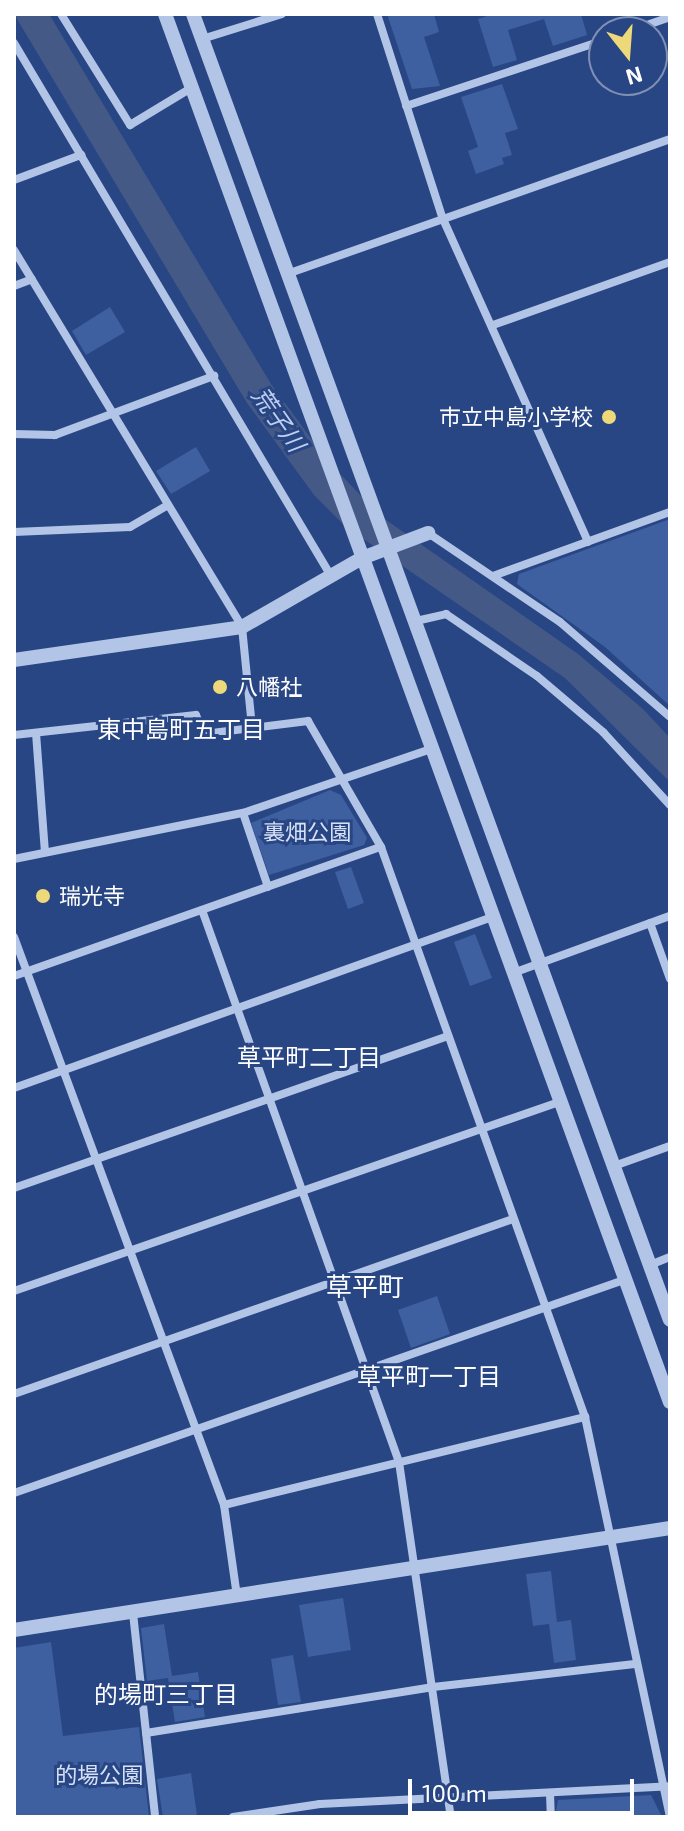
<!DOCTYPE html>
<meta charset="utf-8">
<style>
body{margin:0}
#map{position:relative;width:684px;height:1831px;overflow:hidden;background:#294684;font-family:"Exo 2","Noto Sans JP",sans-serif}
div>[style]{position:absolute}
.green>*{inset:0;background:#3e5fa0}
.water>*{inset:0;background:#445986}
.minor>*{height:8px;margin:-4px;padding:0 4px;transform-origin:4px;border-radius:4px;background:#b3c5e7}
.tertiary>*{height:14px;margin:-7px;padding:0 7px;transform-origin:7px;border-radius:7px;background:#b3c5e7}
.dots>*{width:22px;height:22px;translate:-50% -50%;box-sizing:border-box;border:4px solid #294684;border-radius:50%}
span{translate:-50% -50%;white-space:nowrap;text-align:center;line-height:1.15;-webkit-text-stroke:6px #294684;paint-order:stroke}
.poi-label{font-size:22px;color:#fff}
.right{translate:-100% -50%;text-align:right}
.left{translate:0 -50%;text-align:left}
.park-label{font-size:22px;color:#d6e1f6}
.water-label{font-size:24px;color:#bfcfee;font-style:italic}
.neighbourhood-label{font-size:24px;color:#fff}
.quarter-label{font-size:26px;color:#fff}
.frame{position:absolute;inset:0;border:16px solid #fff;pointer-events:none}
.north{position:absolute;left:588px;top:16px;width:80px;height:80px;box-sizing:border-box;background:#294684;border:2px solid #7f90b5;border-radius:50%;rotate:163deg;font-size:22px;font-weight:700;line-height:32px;text-align:center;color:#fff}
.north::after{content:'';display:block;margin:auto;width:28px;height:36px;background:#eed97a;clip-path:polygon(50% 0,100% 100%,50% 72%,0 100%)}
.scale{position:absolute;left:408px;top:1779px;width:226px;height:36px;box-sizing:border-box;border:4px solid #fff;border-top:0;padding-left:10px;font-size:24px;line-height:28px;white-space:nowrap;color:#fff;-webkit-text-stroke:6px #294684;paint-order:stroke}
</style>
<div id="map">
<div class="green">
<i style="clip-path:polygon(387px 14px,434px 14px,439px 32px,424px 37px,440px 86px,412px 89px)"></i>
<i style="clip-path:polygon(493px 14px,581px 14px,587px 35px,553px 46px,544px 19px,508px 30px,517px 60px,493px 67px,478px 19px)"></i>
<i style="clip-path:polygon(502px 84px,518px 129px,505px 133px,512px 155px,502px 158px,504px 164px,476px 174px,468px 151px,478px 147px,461px 97px)"></i>
<i style="clip-path:polygon(110px 307px,125px 332px,86px 355px,72px 331px)"></i>
<i style="clip-path:polygon(196px 447px,210px 471px,171px 494px,156px 471px)"></i>
<i style="clip-path:polygon(670px 519px,670px 706px,605px 647px,517px 584px,519px 574px)"></i>
<i style="clip-path:polygon(330px 790px,341px 795px,367px 838px,364px 845px,269px 875px,251px 823px)"></i>
<i style="clip-path:polygon(351px 867px,364px 903px,348px 909px,335px 872px)"></i>
<i style="clip-path:polygon(475px 934px,492px 978px,470px 986px,454px 942px)"></i>
<i style="clip-path:polygon(437px 1296px,450px 1334px,411px 1348px,398px 1310px)"></i>
<i style="clip-path:polygon(551px 1571px,557px 1622px,571px 1620px,576px 1660px,554px 1663px,549px 1624px,533px 1626px,526px 1574px)"></i>
<i style="clip-path:polygon(343px 1598px,351px 1650px,308px 1657px,299px 1605px)"></i>
<i style="clip-path:polygon(164px 1624px,172px 1676px,198px 1672px,205px 1717px,175px 1722px,168px 1678px,147px 1681px,141px 1628px)"></i>
<i style="clip-path:polygon(51px 1642px,63px 1736px,139px 1727px,149px 1817px,15px 1817px,14px 1648px)"></i>
<i style="clip-path:polygon(293px 1655px,301px 1702px,278px 1705px,271px 1659px)"></i>
<i style="clip-path:polygon(191px 1773px,197px 1815px,163px 1817px,157px 1779px)"></i>
<i style="clip-path:polygon(651px 1795px,662px 1817px,555px 1817px,558px 1800px)"></i>
</div>
<div class="water">
<i style="clip-path:polygon(14px 14px,49px 14px,271px 384px,326px 459px,379px 515px,578px 654px,643px 709px,670px 738px,670px 782px,565px 678px,346px 527px,314px 495px,247px 403px)"></i>
</div>
<div class="minor">
<i style="left:61px;top:14px;width:131px;rotate:58.1deg"></i>
<i style="left:130px;top:125px;width:71px;rotate:-31.2deg"></i>
<i style="left:377px;top:14px;width:215px;rotate:72.2deg"></i>
<i style="left:443px;top:219px;width:354px;rotate:65.8deg"></i>
<i style="left:627px;top:32px;width:46px;rotate:-19.2deg"></i>
<i style="left:202px;top:39px;width:84px;rotate:-17.4deg"></i>
<i style="left:14px;top:43px;width:620px;rotate:59.26deg"></i>
<i style="left:406px;top:106px;width:209px;rotate:-18.4deg"></i>
<i style="left:14px;top:180px;width:72px;rotate:-20.5deg"></i>
<i style="left:14px;top:250px;width:441px;rotate:58.8deg"></i>
<i style="left:242px;top:627px;width:101px;rotate:84.3deg"></i>
<i style="left:287px;top:274px;width:406px;rotate:-19.4deg"></i>
<i style="left:14px;top:286px;width:19px;rotate:-21deg"></i>
<i style="left:493px;top:325px;width:188px;rotate:-19.6deg"></i>
<i style="left:14px;top:434px;width:41px;rotate:1.4deg"></i>
<i style="left:55px;top:435px;width:170px;rotate:-20.4deg"></i>
<i style="left:14px;top:532px;width:116px;rotate:-2.5deg"></i>
<i style="left:130px;top:527px;width:44px;rotate:-30.1deg"></i>
<i style="left:428px;top:533px;width:159px;rotate:34deg"></i>
<i style="left:560px;top:622px;width:145px;rotate:40.8deg"></i>
<i style="left:493px;top:576px;width:188px;rotate:-19.9deg"></i>
<i style="left:416px;top:621px;width:31px;rotate:-13deg"></i>
<i style="left:446px;top:614px;width:110px;rotate:34.3deg"></i>
<i style="left:537px;top:676px;width:87px;rotate:40.3deg"></i>
<i style="left:603px;top:732px;width:99px;rotate:47.5deg"></i>
<i style="left:36px;top:733px;width:119px;rotate:85.7deg"></i>
<i style="left:14px;top:735px;width:183px;rotate:-6.3deg"></i>
<i style="left:196px;top:715px;width:21px;rotate:67deg"></i>
<i style="left:204px;top:734px;width:105px;rotate:-7.1deg"></i>
<i style="left:308px;top:721px;width:146px;rotate:59.9deg"></i>
<i style="left:381px;top:847px;width:605px;rotate:70.31deg"></i>
<i style="left:585px;top:1417px;width:408px;rotate:78deg"></i>
<i style="left:243px;top:813px;width:78px;rotate:71.3deg"></i>
<i style="left:14px;top:859px;width:234px;rotate:-11.4deg"></i>
<i style="left:243px;top:813px;width:199px;rotate:-18.8deg"></i>
<i style="left:202px;top:910px;width:586px;rotate:70.36deg"></i>
<i style="left:399px;top:1462px;width:359px;rotate:81.7deg"></i>
<i style="left:650px;top:923px;width:59px;rotate:70.3deg"></i>
<i style="left:14px;top:937px;width:606px;rotate:69.71deg"></i>
<i style="left:224px;top:1505px;width:92px;rotate:81.9deg"></i>
<i style="left:513px;top:973px;width:167px;rotate:-20deg"></i>
<i style="left:14px;top:976px;width:389px;rotate:-19.4deg"></i>
<i style="left:14px;top:1088px;width:508px;rotate:-19.68deg"></i>
<i style="left:614px;top:1166px;width:59px;rotate:-19.7deg"></i>
<i style="left:14px;top:1188px;width:460px;rotate:-19.3deg"></i>
<i style="left:650px;top:1265px;width:22px;rotate:-22deg"></i>
<i style="left:14px;top:1291px;width:577px;rotate:-19.13deg"></i>
<i style="left:14px;top:1394px;width:529px;rotate:-19.33deg"></i>
<i style="left:14px;top:1493px;width:646px;rotate:-19.25deg"></i>
<i style="left:224px;top:1505px;width:372px;rotate:-13.7deg"></i>
<i style="left:133px;top:1613px;width:205px;rotate:83.8deg"></i>
<i style="left:146px;top:1733px;width:291px;rotate:-9.1deg"></i>
<i style="left:433px;top:1687px;width:203px;rotate:-6.5deg"></i>
<i style="left:550px;top:1793px;width:24px;rotate:88deg"></i>
<i style="left:233px;top:1817px;width:88px;rotate:-8.5deg"></i>
<i style="left:320px;top:1804px;width:350px;rotate:-2.9deg"></i>
</div>
<div class="tertiary">
<i style="left:165px;top:14px;width:1477px;rotate:70.01deg"></i>
<i style="left:193px;top:14px;width:1390px;rotate:69.94deg"></i>
<i style="left:14px;top:660px;width:230px;rotate:-8.2deg"></i>
<i style="left:242px;top:627px;width:138px;rotate:-29.9deg"></i>
<i style="left:362px;top:558px;width:71px;rotate:-20.7deg"></i>
<i style="left:14px;top:1630px;width:664px;rotate:-8.84deg"></i>
</div>
<div class="dots">
<i style="left:609px;top:417px;background:#eed97a"></i>
<i style="left:220px;top:687px;background:#eed97a"></i>
<i style="left:43px;top:896px;background:#eed97a"></i>
</div>
<div class="poi-label">
<span class="right" style="left:593px;top:417px">市立中島小学校</span>
<span class="left" style="left:236px;top:687px">八幡社</span>
<span class="left" style="left:59px;top:896px">瑞光寺</span>
</div>
<div class="park-label">
<span style="left:307px;top:832px">裏畑公園</span>
<span style="left:99px;top:1775px">的場公園</span>
</div>
<div class="water-label">
<span style="left:279px;top:419px;rotate:55deg">荒子川</span>
</div>
<div class="neighbourhood-label">
<span style="left:181px;top:729px">東中島町五丁目</span>
<span style="left:309px;top:1057px">草平町二丁目</span>
<span style="left:429px;top:1376px">草平町一丁目</span>
<span style="left:166px;top:1694px">的場町三丁目</span>
</div>
<div class="quarter-label">
<span style="left:365px;top:1286px">草平町</span>
</div>
<div class="frame"></div>
<div class="north">N</div>
<div class="scale">100 m</div>
</div>
